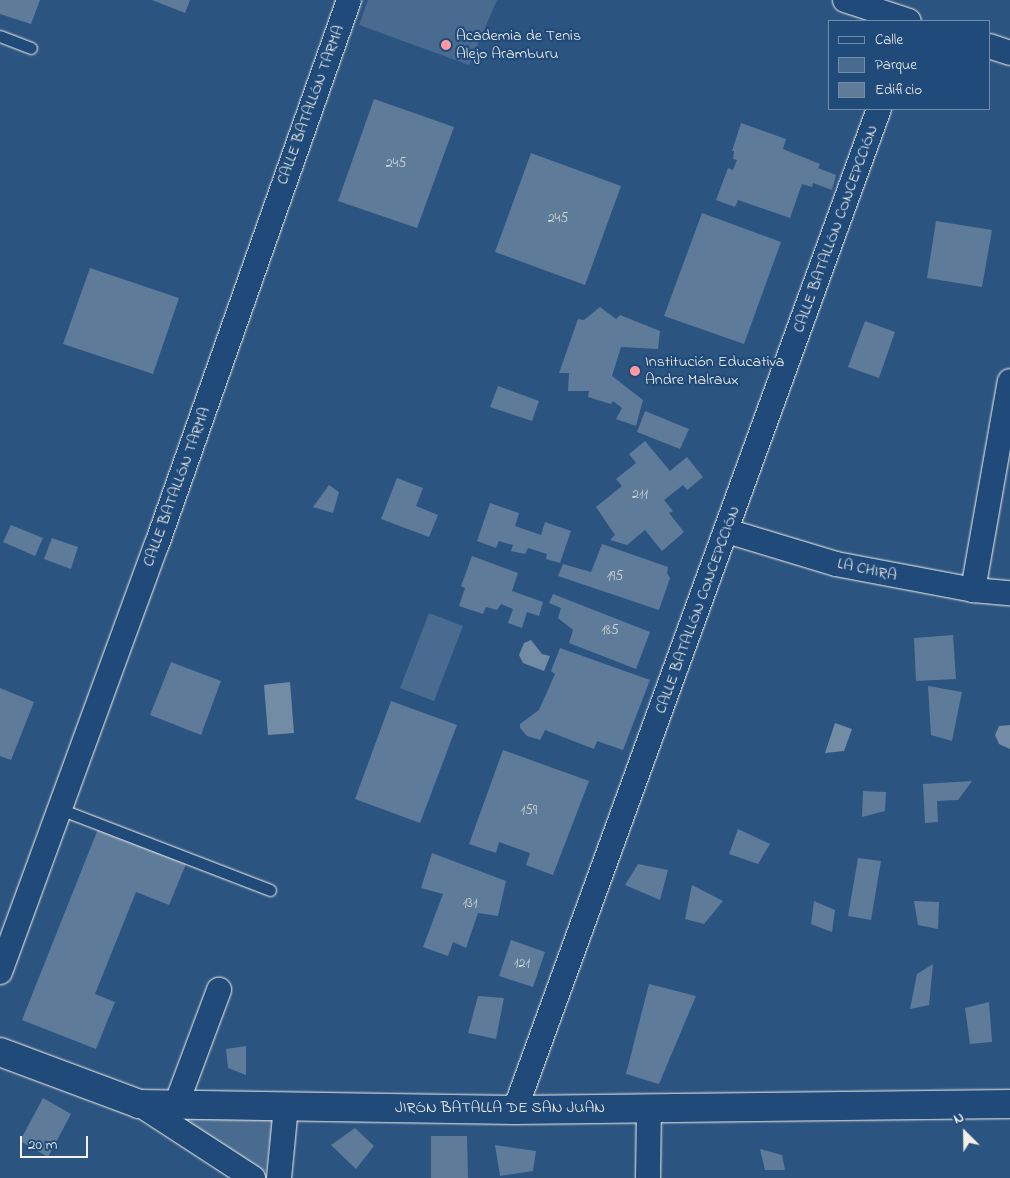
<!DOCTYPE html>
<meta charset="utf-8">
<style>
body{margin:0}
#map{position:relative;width:1010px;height:1178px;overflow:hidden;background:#2c5481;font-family:"Indie Flower",sans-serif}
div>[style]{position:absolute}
.green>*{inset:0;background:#496b90}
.water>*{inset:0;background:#738ca6}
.building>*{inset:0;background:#5e7b9a}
.roads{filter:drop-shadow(0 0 1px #f4f1e8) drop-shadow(0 0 1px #f4f1e8)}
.service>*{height:11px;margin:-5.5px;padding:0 5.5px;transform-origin:5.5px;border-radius:5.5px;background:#1f4a7a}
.minor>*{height:24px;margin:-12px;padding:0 12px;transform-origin:12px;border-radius:12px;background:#1f4a7a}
.tertiary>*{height:28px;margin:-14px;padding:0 14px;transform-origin:14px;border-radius:14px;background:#1f4a7a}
.dots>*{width:14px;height:14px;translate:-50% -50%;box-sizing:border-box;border:2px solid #1f4a7a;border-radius:50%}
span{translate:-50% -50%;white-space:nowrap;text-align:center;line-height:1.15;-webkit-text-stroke:4.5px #1f4a7a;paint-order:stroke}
.number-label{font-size:14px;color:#ced4d4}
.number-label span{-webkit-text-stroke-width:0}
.poi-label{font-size:16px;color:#f4f1e8}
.left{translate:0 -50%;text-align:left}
.street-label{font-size:16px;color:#f4f1e8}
.legend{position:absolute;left:828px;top:20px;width:162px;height:90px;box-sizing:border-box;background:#1f4a7a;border:1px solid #748da6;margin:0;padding:6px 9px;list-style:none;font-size:15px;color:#f4f1e8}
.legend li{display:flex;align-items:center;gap:10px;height:25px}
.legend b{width:25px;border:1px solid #748da6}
.north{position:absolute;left:940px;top:1108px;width:50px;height:50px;-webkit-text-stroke:4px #1f4a7a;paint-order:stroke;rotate:337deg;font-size:14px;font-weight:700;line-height:20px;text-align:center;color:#f4f1e8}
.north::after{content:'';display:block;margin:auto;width:18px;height:22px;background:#f4f1e8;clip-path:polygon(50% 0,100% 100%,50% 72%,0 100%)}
.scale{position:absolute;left:20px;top:1136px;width:68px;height:22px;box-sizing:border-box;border:2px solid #f4f1e8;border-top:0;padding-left:6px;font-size:15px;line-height:18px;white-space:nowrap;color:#f4f1e8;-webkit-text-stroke:4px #1f4a7a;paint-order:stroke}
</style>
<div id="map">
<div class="green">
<i style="clip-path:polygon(368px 0,497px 0,469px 65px,359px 25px)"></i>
<i style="clip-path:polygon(429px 613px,463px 626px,434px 701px,400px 688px)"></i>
<i style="clip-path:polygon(174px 1115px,272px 1119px,266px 1172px)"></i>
</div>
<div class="water">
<i style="clip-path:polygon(531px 640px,542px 654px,550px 656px,544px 671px,523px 663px,519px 655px,524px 643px)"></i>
<i style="clip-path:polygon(290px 682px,294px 733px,268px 735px,264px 685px)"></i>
<i style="clip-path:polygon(835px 723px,852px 729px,844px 751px,825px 753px)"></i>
<i style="clip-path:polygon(1010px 725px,1010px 749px,999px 744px,995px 735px,999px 726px)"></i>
</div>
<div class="building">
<i style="clip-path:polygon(0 0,40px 0,31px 24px,0 14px)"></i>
<i style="clip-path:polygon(152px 0,190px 0,185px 13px)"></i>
<i style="clip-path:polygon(374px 99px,454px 127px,417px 228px,338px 201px)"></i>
<i style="clip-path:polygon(741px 123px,786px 139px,783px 149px,820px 164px,818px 168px,836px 175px,832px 190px,813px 183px,812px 187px,802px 184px,790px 218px,738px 200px,735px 207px,716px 200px,728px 168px,733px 170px,737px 160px,733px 159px,734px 151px,732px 151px)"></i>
<i style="clip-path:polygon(531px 153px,621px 186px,585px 285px,495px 252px)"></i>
<i style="clip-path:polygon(702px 213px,781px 242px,744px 344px,664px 316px)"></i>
<i style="clip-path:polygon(936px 221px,992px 230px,982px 287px,927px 278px)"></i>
<i style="clip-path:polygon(90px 268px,179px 298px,153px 374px,63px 344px)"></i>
<i style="clip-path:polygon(600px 307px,616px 319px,620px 315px,660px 331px,658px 349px,621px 347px,612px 376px,643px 400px,636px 426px,616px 419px,622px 408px,613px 401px,611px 404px,588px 397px,589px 391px,568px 391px,569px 373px,559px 373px,578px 319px,584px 320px)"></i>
<i style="clip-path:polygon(865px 321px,895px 332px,879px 378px,848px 367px)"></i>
<i style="clip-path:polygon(498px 386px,539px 401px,532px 421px,490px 407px)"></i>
<i style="clip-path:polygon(645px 411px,689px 429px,680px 449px,637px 432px)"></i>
<i style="clip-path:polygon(645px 441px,670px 471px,687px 457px,703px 477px,687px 490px,683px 485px,664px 500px,673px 511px,669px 513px,684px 532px,662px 551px,645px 530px,627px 545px,610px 540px,615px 535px,596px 507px,622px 486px,616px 479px,636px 463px,629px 454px)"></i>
<i style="clip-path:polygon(397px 478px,423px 488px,416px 506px,438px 515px,429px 537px,381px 519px)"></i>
<i style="clip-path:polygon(329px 485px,339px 492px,333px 513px,313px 507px)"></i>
<i style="clip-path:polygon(490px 503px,519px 513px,515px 526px,541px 535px,545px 522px,571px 531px,560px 563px,546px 559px,547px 554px,528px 548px,525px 554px,511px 551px,513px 545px,499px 541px,496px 548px,477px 541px)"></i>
<i style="clip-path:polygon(11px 525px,43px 538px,35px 556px,3px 542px)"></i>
<i style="clip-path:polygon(52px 538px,78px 547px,71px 569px,44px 559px)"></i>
<i style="clip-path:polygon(602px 544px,668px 567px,667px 573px,670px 578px,659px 610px,558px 576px,563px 564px,591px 572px)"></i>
<i style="clip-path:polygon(472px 556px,518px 573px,512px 591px,543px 602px,539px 616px,527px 612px,522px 628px,508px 623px,513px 609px,501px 604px,497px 610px,486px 607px,483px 614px,459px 606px,465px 588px,461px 586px)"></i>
<i style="clip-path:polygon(553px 594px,650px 632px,636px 669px,569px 643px,573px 630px,558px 618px,561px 608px,549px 603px)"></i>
<i style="clip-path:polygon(953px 635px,956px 679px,916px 681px,914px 638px)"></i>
<i style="clip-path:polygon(560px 648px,650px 680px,623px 750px,597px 741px,594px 749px,545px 730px,540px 740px,527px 736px,520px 728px,520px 724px,539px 710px,555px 674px,551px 671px)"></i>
<i style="clip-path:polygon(171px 662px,221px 681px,201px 735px,150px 715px)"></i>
<i style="clip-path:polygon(928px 686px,962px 692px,952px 741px,931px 735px)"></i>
<i style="clip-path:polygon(0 688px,34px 702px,11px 760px,0 756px)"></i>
<i style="clip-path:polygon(391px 701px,457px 725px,420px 823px,355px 799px)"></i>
<i style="clip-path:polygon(503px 750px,589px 781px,553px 875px,526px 865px,530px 853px,499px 842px,496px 853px,469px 844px)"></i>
<i style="clip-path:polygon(972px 781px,958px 800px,937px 801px,938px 822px,925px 823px,923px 784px)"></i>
<i style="clip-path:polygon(863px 791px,886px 792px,885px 811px,862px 817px)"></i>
<i style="clip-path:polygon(98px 829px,186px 864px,169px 905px,136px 892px,95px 994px,115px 1002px,96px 1049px,22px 1020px)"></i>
<i style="clip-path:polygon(738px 829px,770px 844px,758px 864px,729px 854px)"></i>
<i style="clip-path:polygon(432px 853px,506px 881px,498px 916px,478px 913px,466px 948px,453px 942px,448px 956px,423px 947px,443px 894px,421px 888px)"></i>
<i style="clip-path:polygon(858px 858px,881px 861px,871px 920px,848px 916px)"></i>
<i style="clip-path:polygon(638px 864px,668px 870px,660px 900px,625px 885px)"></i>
<i style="clip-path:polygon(692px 885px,723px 901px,704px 924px,685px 919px)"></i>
<i style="clip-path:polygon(814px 901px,835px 910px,832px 932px,811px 924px)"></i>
<i style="clip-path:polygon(914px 901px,939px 902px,938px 929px,918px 925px)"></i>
<i style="clip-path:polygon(511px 940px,545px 952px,533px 987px,499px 976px)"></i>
<i style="clip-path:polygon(933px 964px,929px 1005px,910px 1009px,917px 974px)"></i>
<i style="clip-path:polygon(649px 984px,696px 996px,659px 1084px,626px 1074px)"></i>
<i style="clip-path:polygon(478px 996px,504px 998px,496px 1039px,468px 1033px)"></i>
<i style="clip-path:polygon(989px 1002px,992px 1042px,970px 1044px,965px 1008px)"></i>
<i style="clip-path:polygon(246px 1046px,246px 1075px,228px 1068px,226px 1049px)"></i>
<i style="clip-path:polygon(43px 1098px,71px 1114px,48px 1157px,20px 1141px)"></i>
<i style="clip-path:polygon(355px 1128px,374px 1146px,356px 1169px,331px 1145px)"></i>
<i style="clip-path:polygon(431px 1136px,467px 1136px,468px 1178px,431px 1178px)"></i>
<i style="clip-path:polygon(495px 1145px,536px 1151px,533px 1171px,500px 1176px)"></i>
<i style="clip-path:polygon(760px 1149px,782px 1155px,785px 1170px,765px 1170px)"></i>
</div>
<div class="roads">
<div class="service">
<i style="left:0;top:36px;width:33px;rotate:21deg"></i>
<i style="left:60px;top:809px;width:225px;rotate:21.1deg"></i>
</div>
<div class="minor">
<i style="left:845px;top:0;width:67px;rotate:18.2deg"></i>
<i style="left:989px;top:46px;width:22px;rotate:18deg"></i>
<i style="left:727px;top:531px;width:114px;rotate:16.8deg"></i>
<i style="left:836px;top:564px;width:139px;rotate:10.7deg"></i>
<i style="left:973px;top:590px;width:37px;rotate:5deg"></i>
<i style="left:973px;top:590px;width:212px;rotate:-80deg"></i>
<i style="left:0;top:972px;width:456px;rotate:-69.9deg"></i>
<i style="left:157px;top:544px;width:577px;rotate:-70.56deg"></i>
<i style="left:139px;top:1104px;width:136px;rotate:33deg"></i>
<i style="left:176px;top:1105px;width:123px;rotate:-69.5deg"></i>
<i style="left:515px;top:1110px;width:1065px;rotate:-70.02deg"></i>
<i style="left:279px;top:1178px;width:71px;rotate:-84.4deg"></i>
<i style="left:648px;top:1178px;width:71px;rotate:-89.2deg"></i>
</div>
<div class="tertiary">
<i style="left:0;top:1052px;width:148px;rotate:20.5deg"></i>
<i style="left:139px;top:1104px;width:376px;rotate:0.9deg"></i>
<i style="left:515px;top:1110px;width:495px;rotate:-0.7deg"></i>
</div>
</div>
<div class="dots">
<i style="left:446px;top:45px;background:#ff9aa2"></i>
<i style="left:635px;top:371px;background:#ff9aa2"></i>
</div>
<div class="number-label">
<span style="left:396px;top:164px">245</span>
<span style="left:558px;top:219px">245</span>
<span style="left:640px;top:495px">211</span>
<span style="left:615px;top:577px">195</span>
<span style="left:610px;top:631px">185</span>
<span style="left:529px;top:811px">159</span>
<span style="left:470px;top:904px">131</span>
<span style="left:522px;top:964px">121</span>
</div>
<div class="poi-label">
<span class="left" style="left:456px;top:45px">Academia de Tenis<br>Alejo Aramburu</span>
<span class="left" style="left:645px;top:371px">Institución Educativa<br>Andre Malraux</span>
</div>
<div class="street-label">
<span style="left:311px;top:105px;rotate:-70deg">CALLE BATALLÓN TARMA</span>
<span style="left:836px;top:229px;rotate:-70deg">CALLE BATALLÓN CONCEPCCIÓN</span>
<span style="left:177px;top:487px;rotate:-70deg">CALLE BATALLÓN TARMA</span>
<span style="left:867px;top:570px;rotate:12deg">LA CHIRA</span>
<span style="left:698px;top:610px;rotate:-70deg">CALLE BATALLÓN CONCEPCCIÓN</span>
<span style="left:500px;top:1108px">JIRÓN BATALLA DE SAN JUAN</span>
</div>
<ul class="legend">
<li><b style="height:6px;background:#1f4a7a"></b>Calle</li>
<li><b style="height:14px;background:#496b90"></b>Parque</li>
<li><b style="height:14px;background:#5e7b9a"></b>Edificio</li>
</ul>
<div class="north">N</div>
<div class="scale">20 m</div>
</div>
